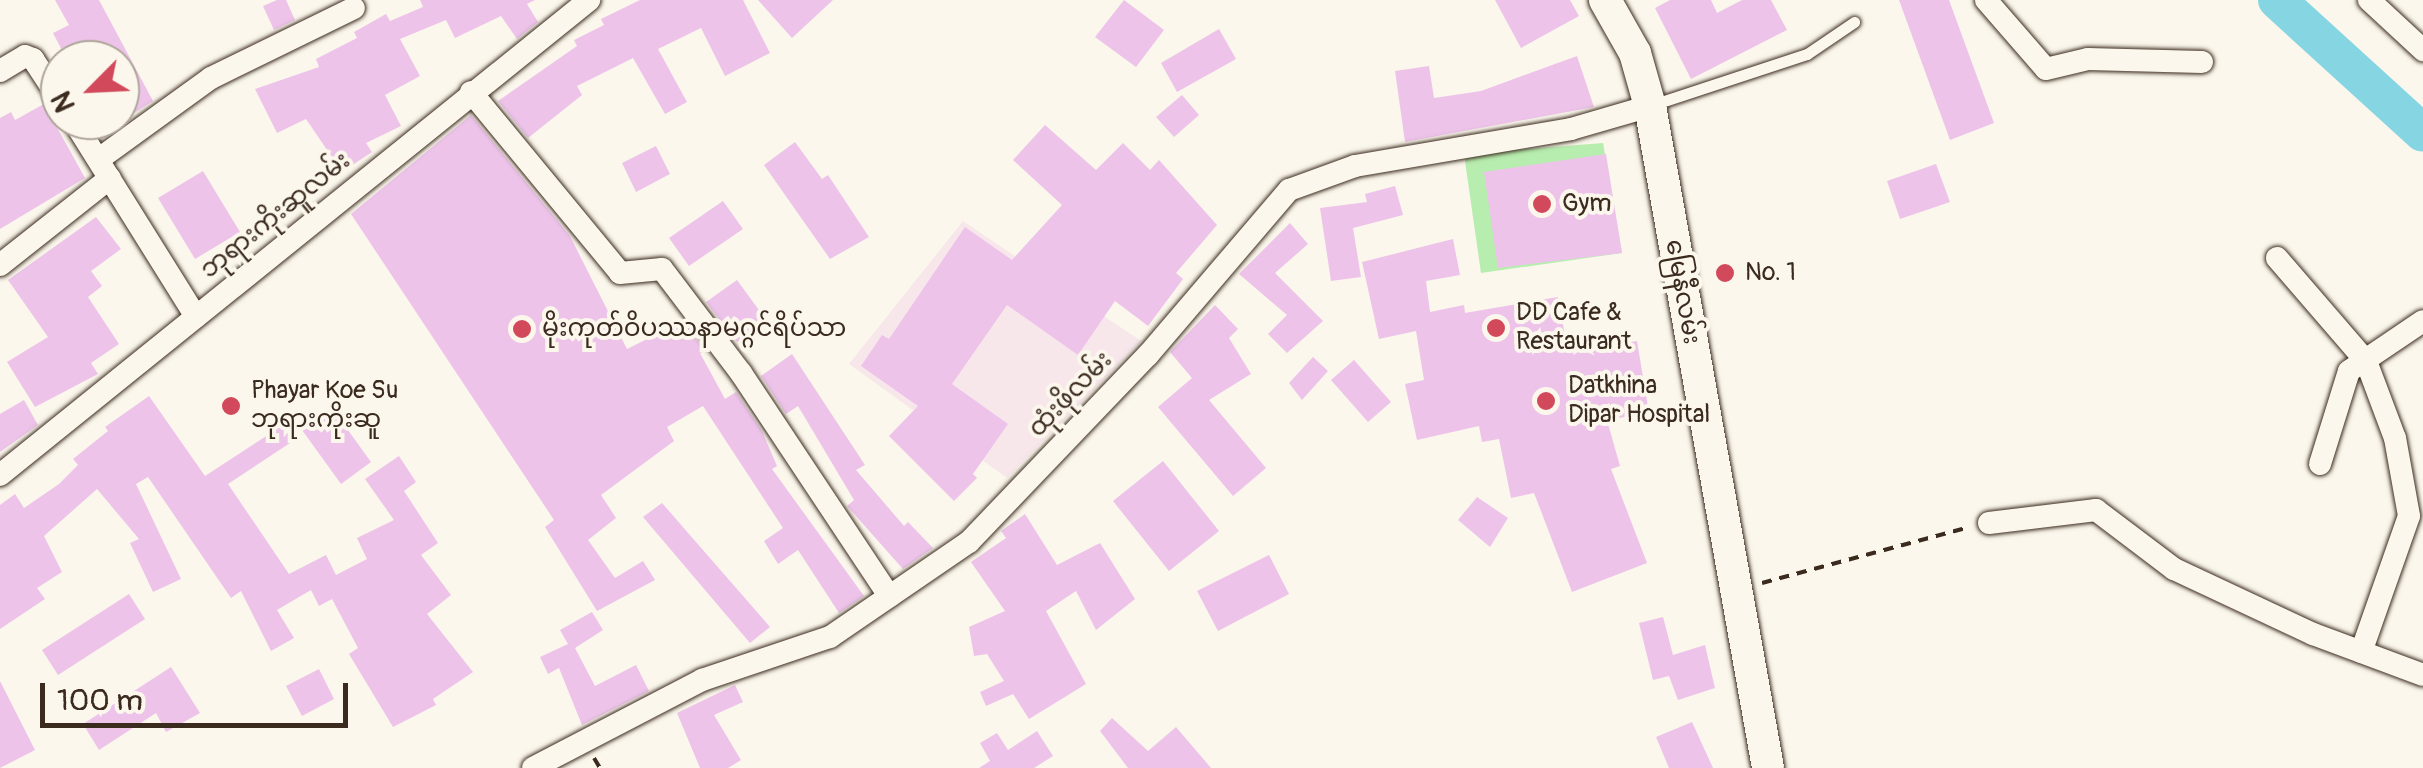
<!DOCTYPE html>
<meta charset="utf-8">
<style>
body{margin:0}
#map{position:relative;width:2423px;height:768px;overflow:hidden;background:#fbf7ec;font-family:Pangolin,"Noto Sans Myanmar",sans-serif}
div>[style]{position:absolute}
.built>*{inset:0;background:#f7e7eb}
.green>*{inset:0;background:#b7edaf}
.river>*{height:38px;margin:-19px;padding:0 19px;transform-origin:19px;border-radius:19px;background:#86d5e3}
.building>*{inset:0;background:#edc3ea}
.path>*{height:4px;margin-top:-2px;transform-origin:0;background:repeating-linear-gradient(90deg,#3b2a1e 0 10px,transparent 0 18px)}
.roads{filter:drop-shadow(0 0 2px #3b2a1e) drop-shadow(0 0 2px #3b2a1e)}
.service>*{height:11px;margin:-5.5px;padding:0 5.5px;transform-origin:5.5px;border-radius:5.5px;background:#fbf7ec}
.minor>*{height:22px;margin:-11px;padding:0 11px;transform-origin:11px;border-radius:11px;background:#fbf7ec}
.secondary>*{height:32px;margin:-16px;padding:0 16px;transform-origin:16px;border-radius:16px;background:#fbf7ec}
.dots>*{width:28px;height:28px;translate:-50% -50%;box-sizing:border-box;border:5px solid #fbf7ec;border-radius:50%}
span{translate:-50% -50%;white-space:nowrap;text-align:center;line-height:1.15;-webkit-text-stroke:8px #fbf7ec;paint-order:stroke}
.poi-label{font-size:25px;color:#3b2a1e}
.left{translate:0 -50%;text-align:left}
.street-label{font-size:25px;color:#3b2a1e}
.north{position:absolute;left:40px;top:40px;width:100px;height:100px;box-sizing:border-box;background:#fbf7ec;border:2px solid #aea59a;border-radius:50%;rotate:246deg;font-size:28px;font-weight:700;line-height:40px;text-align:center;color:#3b2a1e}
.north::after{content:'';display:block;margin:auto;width:35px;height:45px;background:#d1495b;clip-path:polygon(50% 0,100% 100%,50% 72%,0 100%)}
.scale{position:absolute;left:40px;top:683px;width:308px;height:45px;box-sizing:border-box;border:5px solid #3b2a1e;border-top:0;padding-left:12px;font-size:30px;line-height:35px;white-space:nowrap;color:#3b2a1e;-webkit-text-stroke:8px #fbf7ec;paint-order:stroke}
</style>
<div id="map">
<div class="built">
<i style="clip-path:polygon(963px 221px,1141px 341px,1007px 478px,849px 364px)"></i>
</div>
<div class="green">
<i style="clip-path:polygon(1603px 143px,1622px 253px,1481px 273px,1464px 154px)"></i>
</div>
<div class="river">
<i style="left:2277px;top:0;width:197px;rotate:42.3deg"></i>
</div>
<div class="building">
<i style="clip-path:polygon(55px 0,99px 0,153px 101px,120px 122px,120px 60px,67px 60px,53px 33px,69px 25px)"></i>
<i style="clip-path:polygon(277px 0,286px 0,295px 20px,274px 30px,263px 6px)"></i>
<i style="clip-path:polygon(420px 0,535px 0,527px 4px,538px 22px,517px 39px,501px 16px,455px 38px,446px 20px,400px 39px,420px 76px,385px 95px,401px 126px,366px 143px,372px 152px,342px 172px,306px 119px,277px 133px,255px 89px,319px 67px,316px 59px,357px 38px,354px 32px,386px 14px,390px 21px,423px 7px)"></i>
<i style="clip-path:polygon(640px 0,743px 0,770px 53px,725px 76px,701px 28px,658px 49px,687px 102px,665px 114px,633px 58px,577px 86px,582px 95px,528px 138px,498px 101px,577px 46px,574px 40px,604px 25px,601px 19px)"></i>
<i style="clip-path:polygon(758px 0,833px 0,792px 38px)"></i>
<i style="clip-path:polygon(1124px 0,1164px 30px,1136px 67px,1095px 37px)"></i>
<i style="clip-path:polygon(1495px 0,1570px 0,1579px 16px,1521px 48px)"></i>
<i style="clip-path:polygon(1670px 0,1711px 0,1717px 13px,1742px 0,1771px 0,1787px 30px,1691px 79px,1655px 8px)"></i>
<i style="clip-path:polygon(1899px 0,1949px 0,1994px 123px,1950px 140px)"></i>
<i style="clip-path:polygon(1219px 29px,1236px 59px,1177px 92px,1161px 63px)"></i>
<i style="clip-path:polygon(1577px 56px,1594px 107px,1405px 142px,1395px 71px,1429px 66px,1434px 98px,1481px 91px)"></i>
<i style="clip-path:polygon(1182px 95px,1199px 115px,1174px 137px,1156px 117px)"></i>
<i style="clip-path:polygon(44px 104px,85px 178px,0 229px,0 118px,11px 112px,15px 120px)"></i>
<i style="clip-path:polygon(471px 115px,570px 236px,627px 349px,683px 321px,705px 351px,700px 353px,725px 399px,736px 392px,762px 431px,777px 466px,772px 469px,864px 596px,839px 613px,798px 550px,778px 564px,764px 541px,783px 528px,703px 406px,667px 427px,674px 441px,601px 495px,616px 518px,588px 540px,615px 578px,643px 561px,655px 580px,597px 611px,545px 527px,554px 520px,351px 214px)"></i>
<i style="clip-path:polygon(1045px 125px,1096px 170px,1123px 143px,1150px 170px,1159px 160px,1217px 225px,1176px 273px,1183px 279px,1148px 326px,1115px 301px,1078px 355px,1007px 305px,952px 384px,1008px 424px,973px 474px,977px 478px,954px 501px,889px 436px,918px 406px,861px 366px,882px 335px,889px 339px,965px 227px,1012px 260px,1062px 205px,1013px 160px)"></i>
<i style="clip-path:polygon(795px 142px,822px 179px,828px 175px,869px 237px,830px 259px,764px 165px)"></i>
<i style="clip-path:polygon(656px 146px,670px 174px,636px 192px,622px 163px)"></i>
<i style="clip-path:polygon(1606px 154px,1622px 253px,1498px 268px,1484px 172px)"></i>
<i style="clip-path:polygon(1936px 164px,1950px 202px,1900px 219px,1887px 181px)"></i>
<i style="clip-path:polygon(203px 171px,240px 232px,195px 259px,158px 198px)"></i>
<i style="clip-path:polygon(1395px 186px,1403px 215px,1353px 228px,1361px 277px,1331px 281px,1320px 208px,1367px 202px,1365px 194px)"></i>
<i style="clip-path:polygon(723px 201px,743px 229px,689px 266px,669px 238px)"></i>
<i style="clip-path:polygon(96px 217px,121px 249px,91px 271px,102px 286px,88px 297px,119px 344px,91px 363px,98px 374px,35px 407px,7px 362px,48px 337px,8px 280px)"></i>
<i style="clip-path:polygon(1290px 223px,1308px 244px,1275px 273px,1323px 321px,1287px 353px,1268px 334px,1287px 315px,1239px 274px)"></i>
<i style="clip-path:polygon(1453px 239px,1460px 275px,1426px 281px,1430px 312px,1464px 305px,1465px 313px,1558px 297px,1568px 352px,1637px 341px,1649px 413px,1607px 420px,1620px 466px,1611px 469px,1647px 563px,1572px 592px,1534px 493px,1511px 498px,1499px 439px,1482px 442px,1479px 426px,1417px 440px,1405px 384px,1424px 380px,1416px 331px,1379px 339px,1362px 262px)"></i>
<i style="clip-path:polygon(737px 280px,767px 321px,737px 342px,706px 302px)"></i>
<i style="clip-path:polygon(1215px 305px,1238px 329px,1229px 338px,1251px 374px,1209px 400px,1266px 468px,1233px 496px,1158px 407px,1192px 378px,1170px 352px)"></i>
<i style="clip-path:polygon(792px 354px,865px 465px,856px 470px,904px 526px,908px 522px,933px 548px,903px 569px,847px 506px,854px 500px,798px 406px,786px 414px,761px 376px)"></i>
<i style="clip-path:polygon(1313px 357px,1328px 371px,1302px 400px,1289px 383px)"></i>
<i style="clip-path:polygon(1354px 360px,1391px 402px,1368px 422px,1331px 380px)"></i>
<i style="clip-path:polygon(149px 396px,205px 476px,283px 425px,293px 441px,228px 484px,289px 574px,326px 555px,336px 575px,367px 559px,357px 538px,394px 520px,365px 479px,399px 456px,416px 482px,404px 491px,438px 543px,421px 555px,451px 595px,427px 614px,473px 672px,433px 699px,436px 705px,393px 727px,349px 654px,358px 648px,332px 599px,319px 606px,311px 590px,277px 610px,294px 638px,271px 651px,241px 591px,231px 598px,148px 477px,136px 484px,181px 579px,153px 592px,130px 543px,139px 539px,97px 489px,44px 536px,62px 572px,37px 588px,45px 599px,0 629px,0 505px,15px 494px,24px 508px,59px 484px,78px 465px,73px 459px,108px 431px,105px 427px)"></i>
<i style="clip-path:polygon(24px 400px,38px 425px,0 452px,0 414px)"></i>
<i style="clip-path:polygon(332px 408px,371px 462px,341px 484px,302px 430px)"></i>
<i style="clip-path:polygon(1163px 461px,1219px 531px,1169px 571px,1113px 501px)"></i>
<i style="clip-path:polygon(1477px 497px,1508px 518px,1490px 547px,1458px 520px)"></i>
<i style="clip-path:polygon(662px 503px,770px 627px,750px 643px,643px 517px)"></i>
<i style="clip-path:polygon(1025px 514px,1057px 565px,1100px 543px,1135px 599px,1096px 630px,1076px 591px,1046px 611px,1086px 684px,1029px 719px,1013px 694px,986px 706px,980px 692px,1004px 681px,987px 654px,974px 656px,969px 627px,1005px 611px,971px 562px,1006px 538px,1001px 531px)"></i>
<i style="clip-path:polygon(1269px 555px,1289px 594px,1218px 631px,1197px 591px)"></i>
<i style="clip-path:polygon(129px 594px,145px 619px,58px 675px,42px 650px)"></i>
<i style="clip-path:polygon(592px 612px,603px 630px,575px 648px,595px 686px,636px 665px,649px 691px,582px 725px,559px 668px,548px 674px,540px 657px,568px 644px,560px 630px)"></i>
<i style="clip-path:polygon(1663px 617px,1673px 655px,1705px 645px,1715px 688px,1678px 700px,1669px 676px,1653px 680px,1639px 623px)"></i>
<i style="clip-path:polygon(171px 667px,200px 713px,166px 732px,156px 713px,99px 750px,83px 724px)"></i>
<i style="clip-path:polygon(319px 669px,334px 699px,302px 716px,286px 686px)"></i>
<i style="clip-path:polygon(0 681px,35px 750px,0 768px)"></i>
<i style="clip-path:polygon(735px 685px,743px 702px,714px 715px,741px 760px,728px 768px,700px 768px,677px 713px)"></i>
<i style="clip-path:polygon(1112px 718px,1148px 751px,1176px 727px,1211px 768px,1128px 768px,1100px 731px)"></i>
<i style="clip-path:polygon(1692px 722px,1713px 768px,1669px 768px,1656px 737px)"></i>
<i style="clip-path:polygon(1037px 731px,1053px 756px,1034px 768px,979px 768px,990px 761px,980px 743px,997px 733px,1008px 750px)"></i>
</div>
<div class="path">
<i style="left:1762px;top:583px;width:215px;rotate:-15.1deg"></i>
<i style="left:594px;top:758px;width:12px;rotate:59deg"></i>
</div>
<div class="roads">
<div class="service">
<i style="left:1652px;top:105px;width:163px;rotate:-18.2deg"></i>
<i style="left:1807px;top:54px;width:57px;rotate:-34.2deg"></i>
</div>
<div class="minor">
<i style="left:1986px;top:0;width:91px;rotate:49deg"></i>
<i style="left:2046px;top:69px;width:43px;rotate:-13.4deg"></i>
<i style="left:2088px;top:59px;width:114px;rotate:1.5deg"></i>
<i style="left:2369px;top:0;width:74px;rotate:42.8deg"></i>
<i style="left:0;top:71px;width:29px;rotate:-31deg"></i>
<i style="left:25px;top:56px;width:9px;rotate:21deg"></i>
<i style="left:33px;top:59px;width:49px;rotate:56.6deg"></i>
<i style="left:471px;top:92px;width:234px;rotate:50.5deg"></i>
<i style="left:620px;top:273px;width:42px;rotate:-5.4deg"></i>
<i style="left:662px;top:269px;width:131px;rotate:52.8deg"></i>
<i style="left:741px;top:373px;width:268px;rotate:56.4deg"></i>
<i style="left:73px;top:120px;width:232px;rotate:58deg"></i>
<i style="left:99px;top:159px;width:138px;rotate:-35.9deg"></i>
<i style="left:211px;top:78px;width:159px;rotate:-26.1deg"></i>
<i style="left:2277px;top:258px;width:136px;rotate:49.2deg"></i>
<i style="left:2366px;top:361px;width:82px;rotate:69.4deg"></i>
<i style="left:2395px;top:438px;width:79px;rotate:79.8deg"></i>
<i style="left:2409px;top:516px;width:144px;rotate:109.4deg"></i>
<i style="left:0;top:265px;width:140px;rotate:-38.3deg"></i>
<i style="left:2320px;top:464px;width:97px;rotate:-72.7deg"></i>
<i style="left:2349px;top:371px;width:89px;rotate:-34deg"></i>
<i style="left:0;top:475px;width:757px;rotate:-38.88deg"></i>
<i style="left:1989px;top:523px;width:108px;rotate:-6.9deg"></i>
<i style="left:2096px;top:510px;width:98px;rotate:37.1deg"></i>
<i style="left:2174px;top:569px;width:153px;rotate:25.1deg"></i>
<i style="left:2313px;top:634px;width:117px;rotate:20.4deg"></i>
<i style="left:533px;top:768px;width:191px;rotate:-27.5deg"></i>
<i style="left:702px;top:680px;width:135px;rotate:-18.6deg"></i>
<i style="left:830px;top:637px;width:168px;rotate:-34.4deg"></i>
<i style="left:969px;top:542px;width:259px;rotate:-46.3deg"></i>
<i style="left:1148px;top:355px;width:217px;rotate:-49.5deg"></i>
<i style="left:1289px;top:190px;width:70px;rotate:-20deg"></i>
<i style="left:1355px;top:166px;width:219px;rotate:-9.7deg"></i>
<i style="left:1571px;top:129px;width:82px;rotate:-16.2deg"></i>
</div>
<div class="secondary">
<i style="left:1605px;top:0;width:61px;rotate:60.5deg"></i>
<i style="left:1635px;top:53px;width:55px;rotate:74.2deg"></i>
<i style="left:1650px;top:106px;width:672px;rotate:79.89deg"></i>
</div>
</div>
<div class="dots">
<i style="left:1542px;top:204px;background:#d1495b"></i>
<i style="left:1725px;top:273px;background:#d1495b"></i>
<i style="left:1496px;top:328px;background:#d1495b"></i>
<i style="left:522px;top:329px;background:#d1495b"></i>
<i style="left:1546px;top:401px;background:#d1495b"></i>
<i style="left:231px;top:406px;background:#d1495b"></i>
</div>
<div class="poi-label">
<span class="left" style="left:1562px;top:204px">Gym</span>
<span class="left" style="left:1745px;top:273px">No. 1</span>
<span class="left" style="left:1516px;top:328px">DD Cafe &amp;<br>Restaurant</span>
<span class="left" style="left:542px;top:329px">မိုးကုတ်ဝိပဿနာမဂ္ဂင်ရိပ်သာ</span>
<span class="left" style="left:1568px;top:401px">Datkhina<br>Dipar Hospital</span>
<span class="left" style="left:251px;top:406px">Phayar Koe Su<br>ဘုရားကိုးဆူ</span>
</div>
<div class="street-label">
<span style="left:276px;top:216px;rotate:-39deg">ဘုရားကိုးဆူလမ်း</span>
<span style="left:1682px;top:292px;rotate:80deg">မြေနီလမ်း</span>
<span style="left:1071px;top:395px;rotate:-46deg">ထုံးဖိုလမ်း</span>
</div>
<div class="north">N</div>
<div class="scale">100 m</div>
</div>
